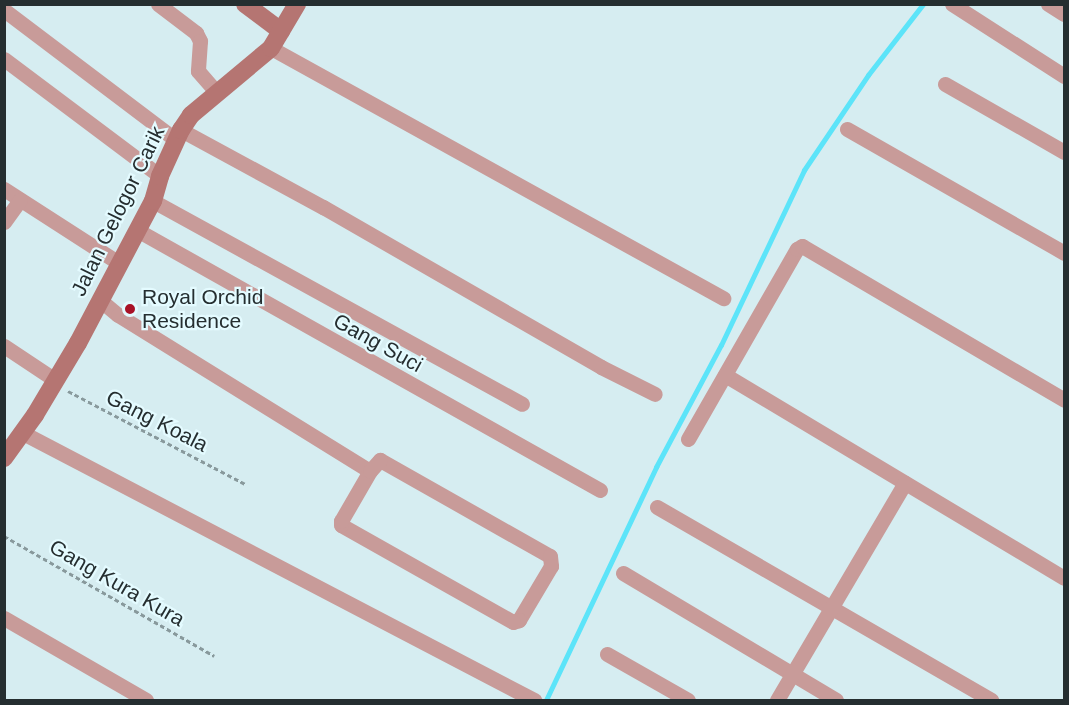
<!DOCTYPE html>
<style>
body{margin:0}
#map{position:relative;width:1069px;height:705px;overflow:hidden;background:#d6edf1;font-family:Helvetica,sans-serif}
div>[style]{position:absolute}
.stream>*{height:5px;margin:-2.5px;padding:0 2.5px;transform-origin:2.5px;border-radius:2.5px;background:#5ce4f9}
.path>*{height:3px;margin-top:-1.5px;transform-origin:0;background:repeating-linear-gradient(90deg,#88999c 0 4.5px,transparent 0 7.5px)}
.street>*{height:15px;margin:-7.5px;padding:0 7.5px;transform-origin:7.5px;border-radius:7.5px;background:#c89b99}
.secondary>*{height:18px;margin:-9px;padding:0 9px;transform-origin:9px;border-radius:9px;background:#b57572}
.dots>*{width:16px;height:16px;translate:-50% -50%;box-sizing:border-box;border:3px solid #e4fbff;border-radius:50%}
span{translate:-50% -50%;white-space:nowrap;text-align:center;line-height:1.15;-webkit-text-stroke:4.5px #e4fbff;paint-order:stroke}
.street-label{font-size:21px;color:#252e30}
.poi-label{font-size:21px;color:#252e30}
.left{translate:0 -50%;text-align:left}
.frame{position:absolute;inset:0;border:6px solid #252e30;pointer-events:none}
</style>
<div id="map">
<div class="stream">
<i style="left:546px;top:700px;width:258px;rotate:-64.7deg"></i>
<i style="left:656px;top:467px;width:138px;rotate:-62deg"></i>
<i style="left:721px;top:345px;width:194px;rotate:-64.6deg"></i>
<i style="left:804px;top:170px;width:115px;rotate:-56deg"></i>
<i style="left:868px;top:75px;width:90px;rotate:-52.2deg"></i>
</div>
<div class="path">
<i style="left:68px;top:391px;width:202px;rotate:27.7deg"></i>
<i style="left:4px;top:536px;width:242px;rotate:29.7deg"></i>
</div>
<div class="street">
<i style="left:158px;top:4px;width:48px;rotate:37.3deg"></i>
<i style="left:196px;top:33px;width:9px;rotate:63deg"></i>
<i style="left:200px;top:41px;width:30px;rotate:94deg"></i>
<i style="left:198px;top:71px;width:29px;rotate:49deg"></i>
<i style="left:952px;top:4px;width:133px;rotate:32.7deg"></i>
<i style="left:1048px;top:4px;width:19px;rotate:32deg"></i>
<i style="left:4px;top:10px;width:216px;rotate:37.1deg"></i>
<i style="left:271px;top:48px;width:517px;rotate:28.95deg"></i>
<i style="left:4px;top:59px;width:195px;rotate:36.9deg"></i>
<i style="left:945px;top:84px;width:137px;rotate:29.7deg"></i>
<i style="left:847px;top:129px;width:250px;rotate:29.7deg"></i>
<i style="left:181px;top:130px;width:162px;rotate:28.5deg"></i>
<i style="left:323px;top:207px;width:321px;rotate:29.9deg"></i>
<i style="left:601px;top:367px;width:60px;rotate:26.6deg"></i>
<i style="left:4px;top:189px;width:137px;rotate:32.8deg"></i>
<i style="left:153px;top:201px;width:421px;rotate:28.8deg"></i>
<i style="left:4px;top:222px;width:27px;rotate:-54deg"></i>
<i style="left:137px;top:230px;width:531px;rotate:29.32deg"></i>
<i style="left:100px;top:300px;width:23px;rotate:40deg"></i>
<i style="left:118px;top:315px;width:296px;rotate:31.8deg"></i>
<i style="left:4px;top:346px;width:61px;rotate:33.7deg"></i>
<i style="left:725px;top:375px;width:395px;rotate:30.9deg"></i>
<i style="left:23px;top:433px;width:577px;rotate:27.59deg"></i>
<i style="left:688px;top:439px;width:219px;rotate:-60.2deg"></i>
<i style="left:797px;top:249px;width:6px;rotate:-31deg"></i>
<i style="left:802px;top:246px;width:304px;rotate:30.4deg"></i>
<i style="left:380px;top:460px;width:195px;rotate:29.5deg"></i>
<i style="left:550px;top:556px;width:10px;rotate:84deg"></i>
<i style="left:551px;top:566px;width:63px;rotate:120.7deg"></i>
<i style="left:519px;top:620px;width:6px;rotate:162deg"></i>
<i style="left:513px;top:622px;width:197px;rotate:-150.6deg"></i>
<i style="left:341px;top:525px;width:4px;rotate:-90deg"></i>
<i style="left:341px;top:521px;width:58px;rotate:-59.9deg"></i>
<i style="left:370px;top:471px;width:15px;rotate:-48deg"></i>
<i style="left:657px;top:507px;width:386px;rotate:30deg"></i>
<i style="left:623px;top:573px;width:248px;rotate:30.8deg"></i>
<i style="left:4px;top:618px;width:164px;rotate:30deg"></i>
<i style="left:607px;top:654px;width:93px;rotate:29.6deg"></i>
<i style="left:777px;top:700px;width:252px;rotate:-59.5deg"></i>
</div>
<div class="secondary">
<i style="left:245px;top:4px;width:45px;rotate:36.9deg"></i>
<i style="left:4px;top:458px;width:53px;rotate:-54.2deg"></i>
<i style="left:35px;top:415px;width:84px;rotate:-59.2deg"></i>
<i style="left:78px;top:343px;width:161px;rotate:-62.2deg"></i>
<i style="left:153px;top:201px;width:26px;rotate:-74deg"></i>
<i style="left:160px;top:176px;width:51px;rotate:-65.5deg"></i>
<i style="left:181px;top:130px;width:18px;rotate:-56deg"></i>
<i style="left:191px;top:115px;width:104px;rotate:-39.9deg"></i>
<i style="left:271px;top:48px;width:51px;rotate:-59.4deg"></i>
</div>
<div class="dots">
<i style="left:130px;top:309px;background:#a81227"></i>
</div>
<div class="street-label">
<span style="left:118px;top:211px;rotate:-64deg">Jalan Gelogor Carik</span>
<span style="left:378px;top:343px;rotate:29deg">Gang Suci</span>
<span style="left:157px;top:421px;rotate:27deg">Gang Koala</span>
<span style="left:117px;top:583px;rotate:30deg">Gang Kura Kura</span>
</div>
<div class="poi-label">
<span class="left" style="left:142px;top:309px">Royal Orchid<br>Residence</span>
</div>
<div class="frame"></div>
</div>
